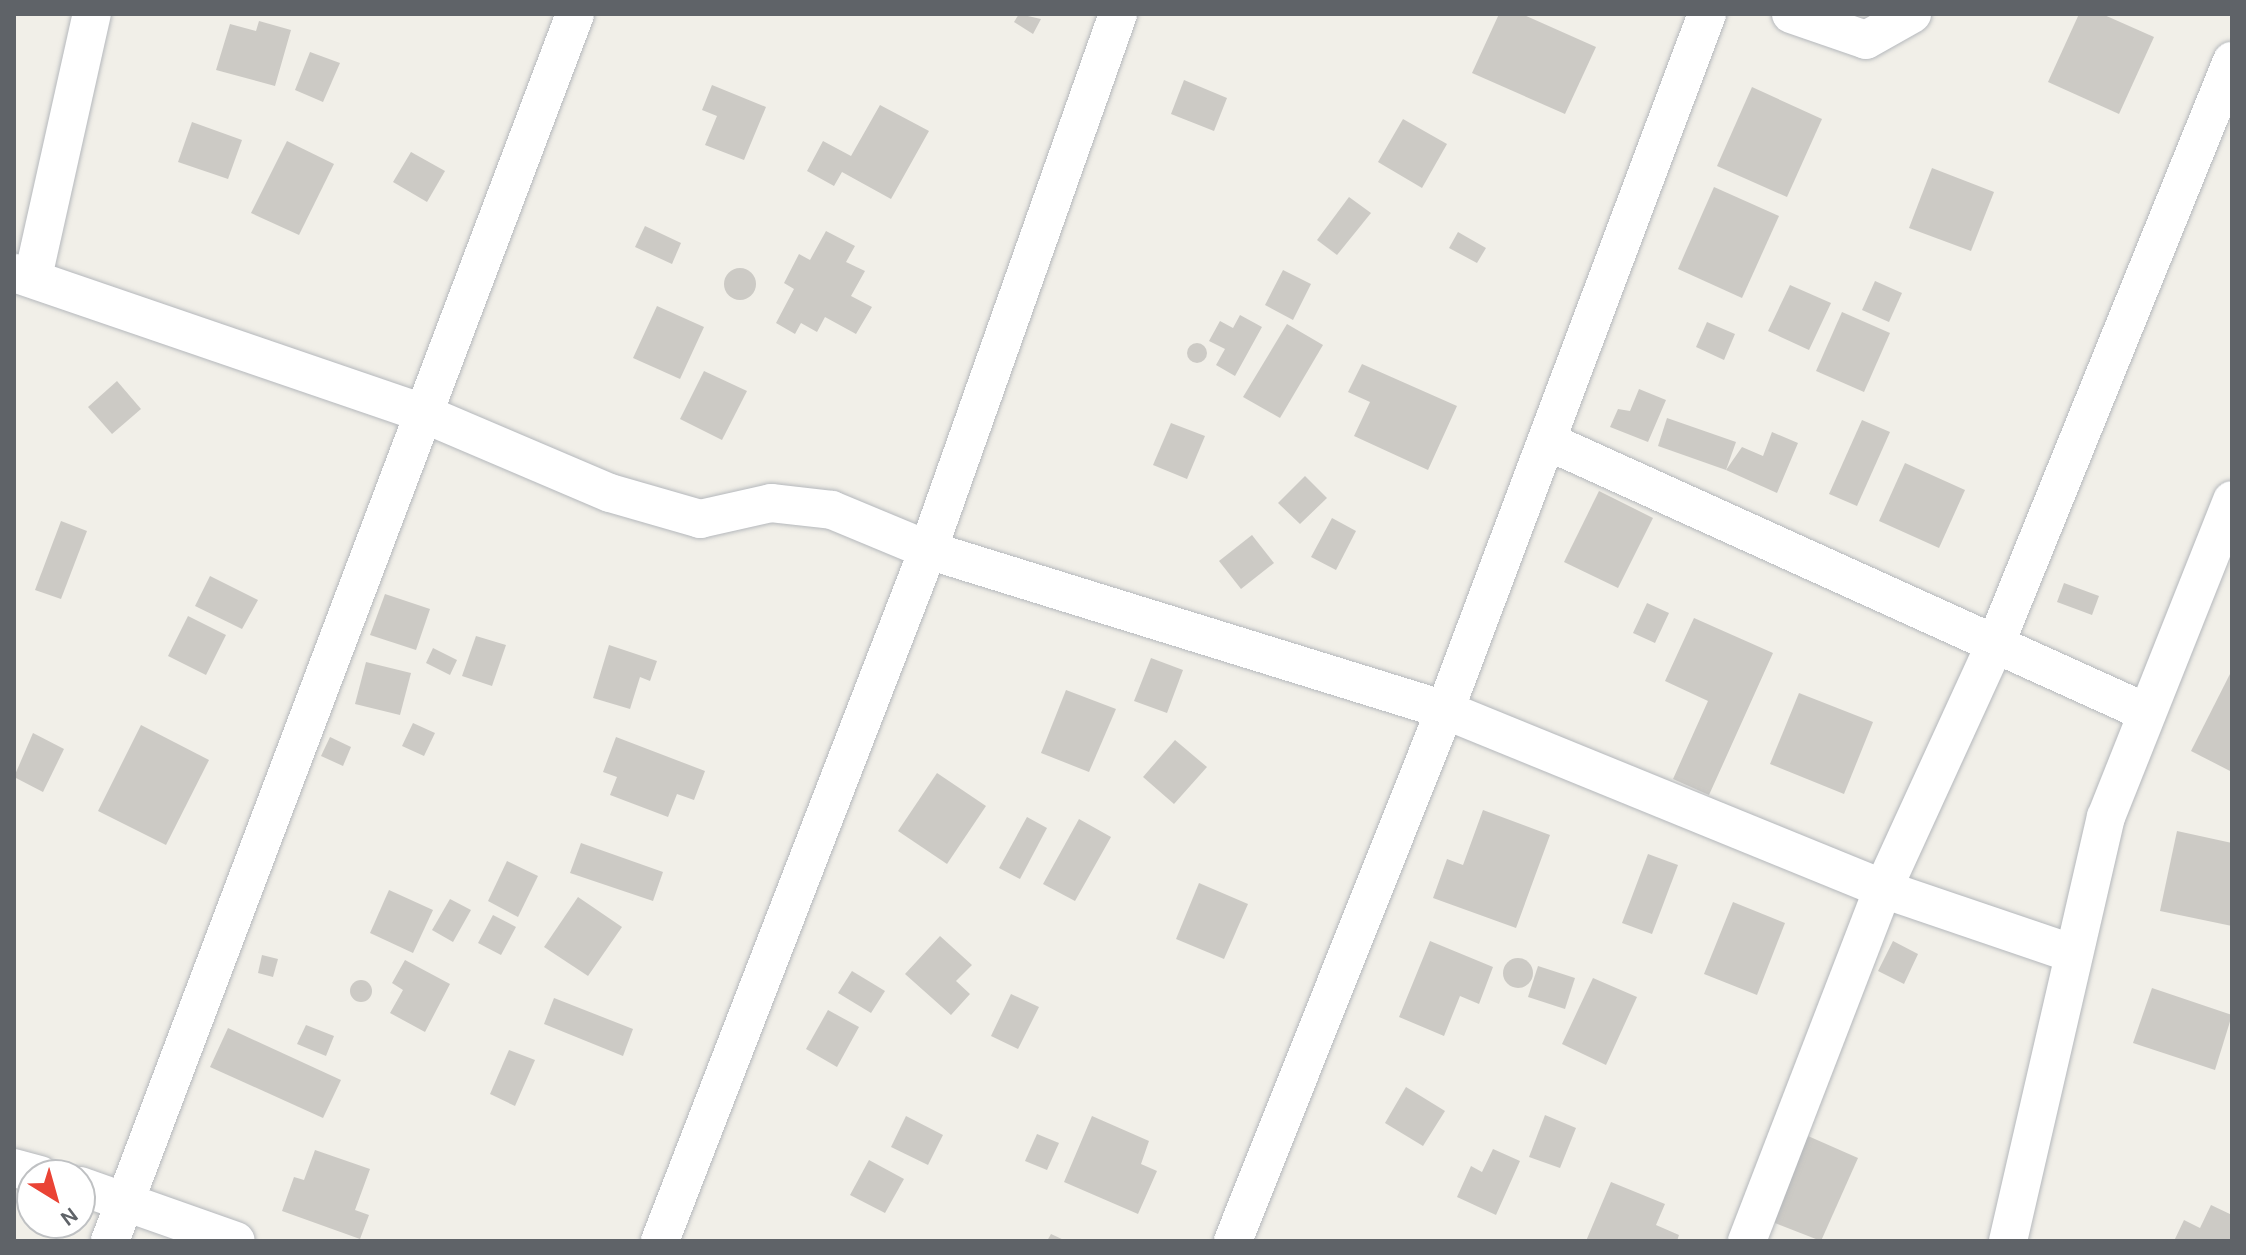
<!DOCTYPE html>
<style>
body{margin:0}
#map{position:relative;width:2246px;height:1255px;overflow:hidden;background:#f1efe8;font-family:Karla,sans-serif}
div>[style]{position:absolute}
.building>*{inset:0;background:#cccac5}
.round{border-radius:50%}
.roads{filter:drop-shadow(0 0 2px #b5b8bc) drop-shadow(0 0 2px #b5b8bc)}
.minor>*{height:38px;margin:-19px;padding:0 19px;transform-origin:19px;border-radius:19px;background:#fff}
span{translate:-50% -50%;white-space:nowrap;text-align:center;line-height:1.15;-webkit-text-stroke:8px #fff;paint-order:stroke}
.frame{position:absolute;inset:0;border:16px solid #5f6368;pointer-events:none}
.north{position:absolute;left:16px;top:1159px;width:80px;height:80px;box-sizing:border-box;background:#fff;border:2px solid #bfc1c3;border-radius:50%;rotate:143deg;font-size:22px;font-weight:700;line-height:32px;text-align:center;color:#5f6368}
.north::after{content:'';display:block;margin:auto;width:28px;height:36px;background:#ea4335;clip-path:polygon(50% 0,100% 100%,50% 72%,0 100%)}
</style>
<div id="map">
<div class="building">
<i style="clip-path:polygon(1019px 14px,1041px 19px,1033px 34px,1014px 22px)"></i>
<i style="clip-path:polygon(1499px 14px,1522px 14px,1596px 47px,1565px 114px,1472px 73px)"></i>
<i style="clip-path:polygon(2079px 14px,2102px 14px,2154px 37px,2119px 114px,2048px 82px)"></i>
<i style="clip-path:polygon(259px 21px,291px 30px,275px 86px,216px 70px,230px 24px,256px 31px)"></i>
<i style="clip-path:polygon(310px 52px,340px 63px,323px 102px,295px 90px)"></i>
<i style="clip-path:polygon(1184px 80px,1227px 98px,1214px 131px,1171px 114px)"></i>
<i style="clip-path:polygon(712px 85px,766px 107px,744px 160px,705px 145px,717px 116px,702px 110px)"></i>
<i style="clip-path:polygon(1752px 87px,1822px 119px,1787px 197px,1717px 166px)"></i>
<i style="clip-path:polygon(880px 105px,929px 131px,891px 199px,842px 172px,834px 186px,807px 171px,823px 141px,851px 156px)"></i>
<i style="clip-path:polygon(1403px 119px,1447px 144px,1422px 188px,1378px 162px)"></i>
<i style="clip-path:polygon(192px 122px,242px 140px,228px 179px,178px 162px)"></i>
<i style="clip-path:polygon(287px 141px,334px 164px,299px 235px,251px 213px)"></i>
<i style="clip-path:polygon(411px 152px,445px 171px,427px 202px,393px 182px)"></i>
<i style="clip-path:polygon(1932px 168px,1994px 192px,1971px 251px,1909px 228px)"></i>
<i style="clip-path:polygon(1714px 187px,1779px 216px,1742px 298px,1678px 269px)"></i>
<i style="clip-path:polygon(1349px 197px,1371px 213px,1337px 255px,1317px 240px)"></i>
<i style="clip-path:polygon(645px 226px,681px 243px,672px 264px,635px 247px)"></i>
<i style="clip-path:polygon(826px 231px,855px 246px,846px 262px,865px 271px,851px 296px,872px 307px,856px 334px,825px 317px,817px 332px,801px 323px,795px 334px,776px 323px,794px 289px,784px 283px,799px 254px,810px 260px)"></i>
<i style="clip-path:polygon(1458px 232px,1486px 248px,1477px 263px,1449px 248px)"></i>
<i class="round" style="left:724px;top:268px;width:32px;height:32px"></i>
<i style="clip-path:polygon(1283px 270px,1311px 284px,1293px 320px,1265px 305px)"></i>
<i style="clip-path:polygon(1875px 281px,1902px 293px,1889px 322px,1862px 310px)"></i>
<i style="clip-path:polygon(1790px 285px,1831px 303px,1809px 350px,1768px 331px)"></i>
<i style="clip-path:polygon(657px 306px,704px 327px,680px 379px,633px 358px)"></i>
<i style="clip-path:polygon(1842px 312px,1890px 333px,1864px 392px,1816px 371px)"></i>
<i style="clip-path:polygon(1240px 315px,1262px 327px,1235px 376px,1216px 365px,1225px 349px,1209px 341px,1220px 321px,1233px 328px)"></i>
<i style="clip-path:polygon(1707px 322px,1735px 334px,1724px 360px,1696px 347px)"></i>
<i style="clip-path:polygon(1287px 324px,1323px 345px,1280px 418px,1243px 397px)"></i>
<i class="round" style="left:1187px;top:343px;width:20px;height:20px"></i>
<i style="clip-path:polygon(1362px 364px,1457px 406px,1428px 470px,1354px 436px,1370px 402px,1348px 392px)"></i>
<i style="clip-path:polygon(704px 371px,747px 391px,722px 440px,680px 419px)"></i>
<i style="clip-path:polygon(117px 381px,141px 409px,112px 434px,88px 407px)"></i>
<i style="clip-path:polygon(1639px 389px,1666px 400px,1648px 442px,1610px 427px,1618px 409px,1630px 411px)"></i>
<i style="clip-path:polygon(1667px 418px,1736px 442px,1726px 470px,1658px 446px)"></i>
<i style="clip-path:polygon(1862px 420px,1890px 432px,1857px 506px,1829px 494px)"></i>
<i style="clip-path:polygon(1171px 423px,1205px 436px,1187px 479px,1153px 465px)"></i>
<i style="clip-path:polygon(1772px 432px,1798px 443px,1777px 493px,1726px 470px,1742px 447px,1763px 456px)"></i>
<i style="clip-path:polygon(1905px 463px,1965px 490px,1939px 548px,1879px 521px)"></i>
<i style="clip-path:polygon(1305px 476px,1327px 498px,1300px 524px,1278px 503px)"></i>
<i style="clip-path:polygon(1599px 491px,1653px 518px,1618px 588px,1564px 562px)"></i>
<i style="clip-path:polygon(1332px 518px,1356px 531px,1336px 570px,1311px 557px)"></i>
<i style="clip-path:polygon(61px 521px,87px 531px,61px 599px,35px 590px)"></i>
<i style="clip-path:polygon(1252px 535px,1274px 563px,1241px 589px,1219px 561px)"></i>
<i style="clip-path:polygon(210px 576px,258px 600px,242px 629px,195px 606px)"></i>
<i style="clip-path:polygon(2064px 583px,2099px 596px,2092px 615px,2057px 602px)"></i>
<i style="clip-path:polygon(385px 594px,430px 609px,416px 650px,370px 635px)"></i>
<i style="clip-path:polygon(1647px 603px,1669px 613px,1655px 643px,1633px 633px)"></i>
<i style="clip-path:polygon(188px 616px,226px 635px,206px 675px,168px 656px)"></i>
<i style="clip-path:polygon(1694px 618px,1773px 653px,1709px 795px,1673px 779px,1708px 701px,1665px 681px)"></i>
<i style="clip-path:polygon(476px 636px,506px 645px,492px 686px,462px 676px)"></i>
<i style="clip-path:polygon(609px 645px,657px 661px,650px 681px,640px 677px,630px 709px,593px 698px)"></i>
<i style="clip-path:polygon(433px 648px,457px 660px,450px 675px,426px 663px)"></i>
<i style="clip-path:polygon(1151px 658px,1183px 670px,1167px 713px,1134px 701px)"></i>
<i style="clip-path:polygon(366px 662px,411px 673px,400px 715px,355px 704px)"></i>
<i style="clip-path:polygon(2232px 670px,2232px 772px,2191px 751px)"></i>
<i style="clip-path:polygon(1066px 690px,1116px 709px,1089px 772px,1041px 753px)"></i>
<i style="clip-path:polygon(1799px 693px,1873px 722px,1844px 794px,1770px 764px)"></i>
<i style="clip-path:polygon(413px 723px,435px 733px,424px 756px,402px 746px)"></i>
<i style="clip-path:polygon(141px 725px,209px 760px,166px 845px,98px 811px)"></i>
<i style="clip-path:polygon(33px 733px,64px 749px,43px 792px,14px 777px)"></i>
<i style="clip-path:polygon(330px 737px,351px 747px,343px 766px,321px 756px)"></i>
<i style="clip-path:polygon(616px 737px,705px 771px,694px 800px,677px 794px,668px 817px,610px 795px,617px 777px,603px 772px)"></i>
<i style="clip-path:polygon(1175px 740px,1207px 767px,1174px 804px,1143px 777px)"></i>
<i style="clip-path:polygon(937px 773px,986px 806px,947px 864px,898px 831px)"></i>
<i style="clip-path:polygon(1483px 810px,1550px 835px,1516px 928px,1433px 898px,1447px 859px,1463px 865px)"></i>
<i style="clip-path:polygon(1027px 817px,1047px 828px,1020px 879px,999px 868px)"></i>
<i style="clip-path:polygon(1079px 819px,1111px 837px,1075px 901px,1043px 884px)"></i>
<i style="clip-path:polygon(2177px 831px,2232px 843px,2232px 926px,2160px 911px)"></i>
<i style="clip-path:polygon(581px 843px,663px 872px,653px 901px,570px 873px)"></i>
<i style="clip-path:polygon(1648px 854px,1678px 865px,1652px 934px,1622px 923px)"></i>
<i style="clip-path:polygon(507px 861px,538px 876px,518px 917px,488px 901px)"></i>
<i style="clip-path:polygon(1199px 883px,1248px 904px,1224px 959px,1176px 939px)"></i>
<i style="clip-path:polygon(389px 890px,433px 910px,413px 953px,370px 933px)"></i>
<i style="clip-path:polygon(578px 897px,622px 927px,588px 976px,544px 947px)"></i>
<i style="clip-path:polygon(450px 899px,471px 910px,453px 942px,432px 930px)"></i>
<i style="clip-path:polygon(1733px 902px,1785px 923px,1757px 995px,1704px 974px)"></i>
<i style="clip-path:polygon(493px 915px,516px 927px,501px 955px,478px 943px)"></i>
<i style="clip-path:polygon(940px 936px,972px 965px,956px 981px,970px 994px,951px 1015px,905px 974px)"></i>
<i style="clip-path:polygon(1430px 941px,1493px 967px,1479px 1004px,1460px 996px,1444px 1036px,1399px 1017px)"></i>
<i style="clip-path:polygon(1893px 941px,1918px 954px,1904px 984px,1878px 971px)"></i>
<i style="clip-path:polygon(262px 955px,278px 959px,273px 977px,258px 973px)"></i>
<i class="round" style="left:1503px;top:958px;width:30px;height:30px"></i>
<i style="clip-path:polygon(405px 960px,450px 984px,425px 1032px,390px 1013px,403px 990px,392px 983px)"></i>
<i style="clip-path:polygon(1538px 966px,1575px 978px,1565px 1009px,1528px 997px)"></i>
<i style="clip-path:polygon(852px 971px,885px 991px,871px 1013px,838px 993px)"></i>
<i style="clip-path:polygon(1593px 978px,1637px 997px,1606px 1065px,1562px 1044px)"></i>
<i class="round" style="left:350px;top:980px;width:22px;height:22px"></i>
<i style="clip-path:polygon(2152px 988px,2232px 1015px,2215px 1070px,2133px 1043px)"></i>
<i style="clip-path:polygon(1011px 994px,1039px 1007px,1018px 1049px,991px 1036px)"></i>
<i style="clip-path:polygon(554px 998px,633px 1029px,623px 1056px,544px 1024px)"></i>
<i style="clip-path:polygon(828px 1010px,859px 1027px,837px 1067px,806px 1049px)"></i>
<i style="clip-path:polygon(306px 1025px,334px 1036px,326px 1056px,297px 1044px)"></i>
<i style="clip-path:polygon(228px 1028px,341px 1080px,323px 1118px,210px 1067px)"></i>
<i style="clip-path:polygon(509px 1050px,535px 1060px,515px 1106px,490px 1094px)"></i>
<i style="clip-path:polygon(1406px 1087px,1445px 1111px,1423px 1146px,1385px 1123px)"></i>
<i style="clip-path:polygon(1545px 1115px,1576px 1128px,1560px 1168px,1529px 1157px)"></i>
<i style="clip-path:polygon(906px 1116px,943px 1135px,928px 1165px,891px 1147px)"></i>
<i style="clip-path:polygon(1092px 1116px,1149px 1141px,1141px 1164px,1157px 1171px,1138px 1214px,1064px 1182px)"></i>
<i style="clip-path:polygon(1037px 1134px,1059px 1143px,1047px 1170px,1025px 1161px)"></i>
<i style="clip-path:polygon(1808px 1136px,1858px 1158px,1821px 1241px,1770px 1221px)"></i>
<i style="clip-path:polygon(1493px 1149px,1520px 1161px,1496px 1215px,1457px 1197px,1471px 1166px,1482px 1172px)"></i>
<i style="clip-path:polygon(315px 1150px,370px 1169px,355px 1210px,369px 1215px,360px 1239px,282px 1211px,294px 1177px,304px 1180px)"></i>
<i style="clip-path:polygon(869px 1160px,904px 1179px,885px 1213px,850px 1195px)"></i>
<i style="clip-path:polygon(1611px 1182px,1665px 1204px,1656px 1225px,1679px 1235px,1677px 1241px,1586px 1241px)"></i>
<i style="clip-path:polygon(2211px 1205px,2232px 1215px,2232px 1241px,2174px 1241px,2184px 1220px,2200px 1228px)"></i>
<i style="clip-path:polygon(1051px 1234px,1066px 1241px,1047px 1241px)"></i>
</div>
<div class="roads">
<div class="minor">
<i style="left:1791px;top:14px;width:79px;rotate:19.1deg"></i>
<i style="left:1866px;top:40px;width:53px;rotate:-29.5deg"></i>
<i style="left:14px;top:273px;width:431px;rotate:18.9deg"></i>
<i style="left:422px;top:413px;width:204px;rotate:23.1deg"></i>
<i style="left:610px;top:493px;width:94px;rotate:16.1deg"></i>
<i style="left:700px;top:519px;width:73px;rotate:-12.7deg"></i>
<i style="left:771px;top:503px;width:61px;rotate:6.5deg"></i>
<i style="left:832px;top:510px;width:104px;rotate:22.6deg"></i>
<i style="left:928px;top:550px;width:541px;rotate:17.2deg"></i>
<i style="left:1445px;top:710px;width:473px;rotate:22.2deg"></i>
<i style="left:1883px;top:889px;width:199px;rotate:18.8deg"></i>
<i style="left:33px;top:277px;width:270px;rotate:-77.4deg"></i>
<i style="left:1547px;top:441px;width:654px;rotate:24.37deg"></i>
<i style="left:14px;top:1168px;width:27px;rotate:15deg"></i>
<i style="left:80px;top:1186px;width:165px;rotate:19.4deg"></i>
<i style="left:110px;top:1241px;width:1312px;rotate:-69.24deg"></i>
<i style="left:660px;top:1241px;width:741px;rotate:-68.8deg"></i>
<i style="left:928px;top:550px;width:569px;rotate:-70.48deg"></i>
<i style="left:1233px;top:1241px;width:572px;rotate:-68.24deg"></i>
<i style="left:1445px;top:710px;width:744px;rotate:-69.37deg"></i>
<i style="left:1747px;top:1241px;width:377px;rotate:-68.9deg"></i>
<i style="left:1883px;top:889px;width:274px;rotate:-65.4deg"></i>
<i style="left:1997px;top:640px;width:625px;rotate:-67.91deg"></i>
<i style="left:2008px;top:1241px;width:435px;rotate:-77deg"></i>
<i style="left:2106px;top:817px;width:341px;rotate:-68.3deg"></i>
</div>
</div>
<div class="frame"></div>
<div class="north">N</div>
</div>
